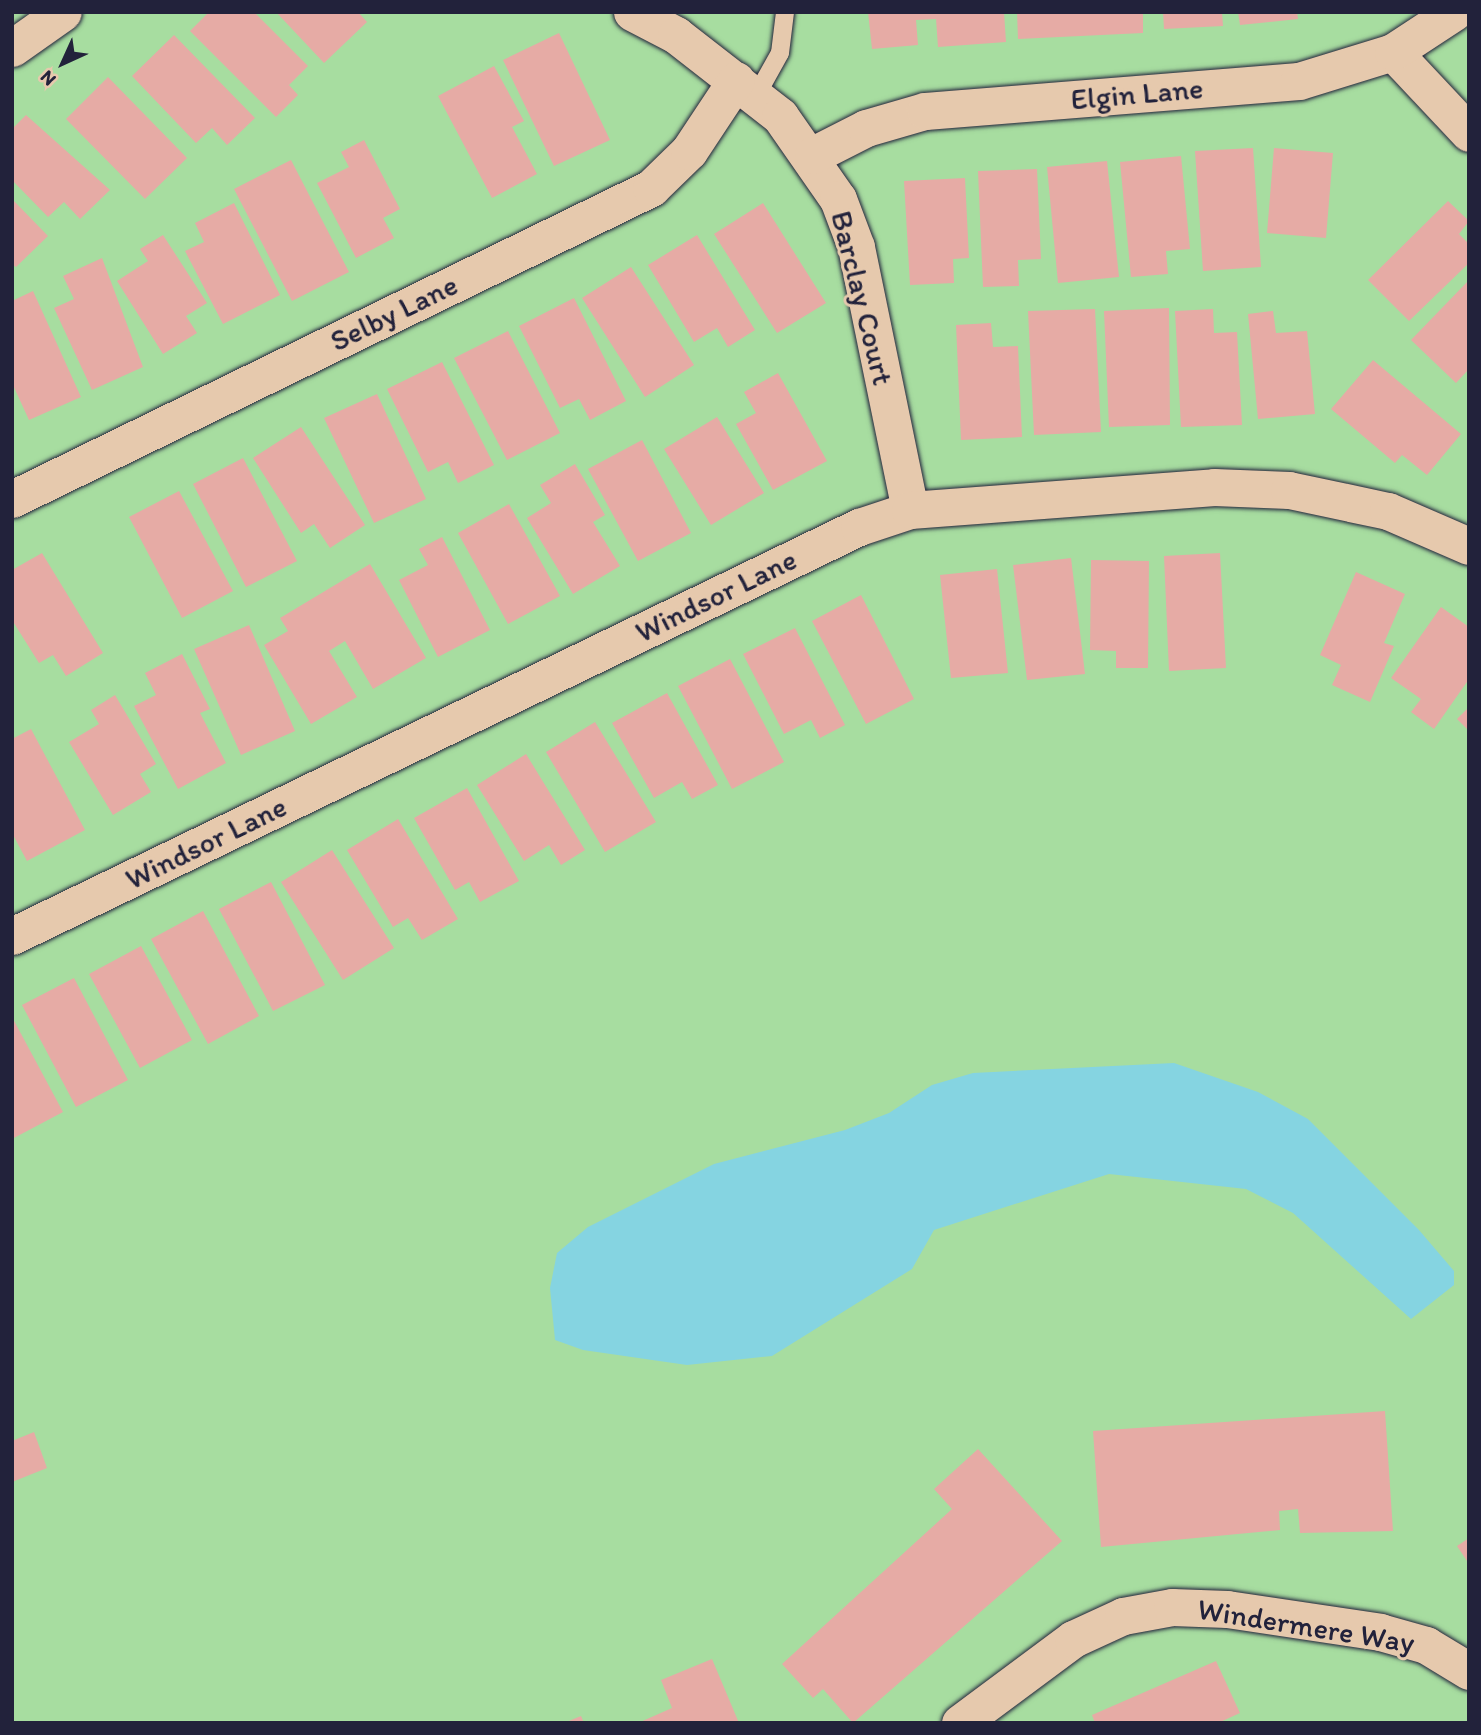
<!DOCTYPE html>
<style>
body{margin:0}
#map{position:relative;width:1481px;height:1735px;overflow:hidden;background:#e6c3ab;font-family:Itim,sans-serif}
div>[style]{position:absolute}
.green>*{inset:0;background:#a7dda0}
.water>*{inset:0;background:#85d4e1}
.building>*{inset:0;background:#e6aba5}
.roads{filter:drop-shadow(0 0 2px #22223b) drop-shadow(0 0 2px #22223b)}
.lane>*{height:18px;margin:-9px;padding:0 9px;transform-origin:9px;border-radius:9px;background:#e6c9ad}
.street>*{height:37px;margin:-18.5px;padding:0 18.5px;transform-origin:18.5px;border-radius:18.5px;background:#e6c9ad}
span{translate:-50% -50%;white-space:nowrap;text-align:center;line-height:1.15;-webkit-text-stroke:6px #e6c9ad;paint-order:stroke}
.street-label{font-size:30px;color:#22223b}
.frame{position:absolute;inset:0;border:14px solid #22223b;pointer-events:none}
.north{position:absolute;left:28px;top:28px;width:70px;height:70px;-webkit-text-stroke:5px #e6c9ad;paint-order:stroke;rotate:225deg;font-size:19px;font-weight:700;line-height:28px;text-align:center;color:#22223b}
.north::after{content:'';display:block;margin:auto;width:24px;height:32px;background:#22223b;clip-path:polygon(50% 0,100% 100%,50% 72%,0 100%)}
</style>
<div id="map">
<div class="green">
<i style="clip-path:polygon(12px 12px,1469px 12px,1469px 1723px,12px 1723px)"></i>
</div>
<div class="water">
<i style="clip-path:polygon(1174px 1063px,1258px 1092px,1308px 1119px,1419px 1230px,1454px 1271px,1454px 1285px,1411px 1319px,1293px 1213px,1246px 1189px,1109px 1174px,934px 1230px,912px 1269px,772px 1356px,687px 1365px,583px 1350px,555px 1340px,550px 1288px,557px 1253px,588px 1227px,714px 1164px,845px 1130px,889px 1113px,932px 1085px,973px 1073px)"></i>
</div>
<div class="building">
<i style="clip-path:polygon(209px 12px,254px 12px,308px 66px,289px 85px,298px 95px,276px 117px,190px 31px)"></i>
<i style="clip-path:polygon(276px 12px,358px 12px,367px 22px,324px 63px)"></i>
<i style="clip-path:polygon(868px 12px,1004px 12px,1006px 42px,938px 47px,936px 19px,916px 20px,918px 45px,872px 49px)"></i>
<i style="clip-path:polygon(1017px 12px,1143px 12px,1143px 33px,1018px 39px)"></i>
<i style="clip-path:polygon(1163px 12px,1222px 12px,1223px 26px,1164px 29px)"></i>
<i style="clip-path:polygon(1238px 12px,1297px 12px,1298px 19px,1240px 25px)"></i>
<i style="clip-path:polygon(559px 33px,610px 140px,554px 166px,503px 60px)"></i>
<i style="clip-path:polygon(174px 35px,255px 118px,227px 145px,212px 128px,196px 143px,132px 76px)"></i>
<i style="clip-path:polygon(494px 66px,524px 121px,512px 127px,537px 174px,492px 198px,438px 96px)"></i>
<i style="clip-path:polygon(108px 77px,187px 158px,145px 199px,66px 119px)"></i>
<i style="clip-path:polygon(26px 115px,110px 190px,80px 219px,64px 202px,48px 217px,12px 180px,12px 129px)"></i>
<i style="clip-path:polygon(364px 140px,400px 209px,383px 218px,394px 238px,356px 258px,317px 183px,349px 167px,341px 152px)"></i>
<i style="clip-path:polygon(1253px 148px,1261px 267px,1203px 271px,1195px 151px)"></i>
<i style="clip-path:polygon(1274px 148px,1333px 153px,1326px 238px,1267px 233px)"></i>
<i style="clip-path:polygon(1181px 156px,1190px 249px,1166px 251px,1168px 274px,1131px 277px,1120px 162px)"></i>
<i style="clip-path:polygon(291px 160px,349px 272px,292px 301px,234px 189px)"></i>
<i style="clip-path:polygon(1107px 161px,1119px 277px,1058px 283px,1047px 167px)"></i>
<i style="clip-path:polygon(1037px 169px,1041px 259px,1018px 260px,1019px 286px,983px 287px,978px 171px)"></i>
<i style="clip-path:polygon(965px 178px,969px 258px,953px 259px,954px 283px,910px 285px,904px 181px)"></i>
<i style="clip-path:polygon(12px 199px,48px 236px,16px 267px,12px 264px)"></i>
<i style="clip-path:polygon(1448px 201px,1469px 221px,1459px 234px,1469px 244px,1469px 263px,1409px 321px,1368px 280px)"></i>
<i style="clip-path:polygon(234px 203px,280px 295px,223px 324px,185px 251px,204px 242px,195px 223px)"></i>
<i style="clip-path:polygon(763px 203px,826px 303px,777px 333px,714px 234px)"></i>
<i style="clip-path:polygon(163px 235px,207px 303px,186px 316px,197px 333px,163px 354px,117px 281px,148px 261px,140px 249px)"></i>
<i style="clip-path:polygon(697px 235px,755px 330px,728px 347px,717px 328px,694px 342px,648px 265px)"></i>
<i style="clip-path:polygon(102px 258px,143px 367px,92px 390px,54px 308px,74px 299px,63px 276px)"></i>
<i style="clip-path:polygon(631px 267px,694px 365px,645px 397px,582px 298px)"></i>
<i style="clip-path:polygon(1469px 280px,1469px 369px,1456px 383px,1411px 340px)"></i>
<i style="clip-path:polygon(33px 291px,81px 397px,29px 420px,12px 383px,12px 301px)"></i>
<i style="clip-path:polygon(574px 298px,626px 401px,590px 420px,579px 399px,560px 408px,519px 326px)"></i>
<i style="clip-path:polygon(1169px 308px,1170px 425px,1109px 427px,1104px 311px)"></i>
<i style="clip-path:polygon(1095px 309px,1101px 432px,1034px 435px,1028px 311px)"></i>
<i style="clip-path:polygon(1213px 309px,1214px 333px,1237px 332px,1242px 425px,1181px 427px,1175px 311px)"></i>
<i style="clip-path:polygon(1273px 311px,1276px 333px,1307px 331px,1315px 414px,1258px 419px,1248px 314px)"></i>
<i style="clip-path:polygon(991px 323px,993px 347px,1018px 346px,1022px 437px,961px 440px,956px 325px)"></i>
<i style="clip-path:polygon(508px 331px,560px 433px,507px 460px,454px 358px)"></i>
<i style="clip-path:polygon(1373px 360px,1461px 434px,1427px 475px,1402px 455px,1395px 463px,1331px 409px)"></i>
<i style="clip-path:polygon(442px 362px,494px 465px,458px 483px,448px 462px,428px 472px,387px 389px)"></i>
<i style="clip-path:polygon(778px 373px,827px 461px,773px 490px,736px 424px,756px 413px,744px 392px)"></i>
<i style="clip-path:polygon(377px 394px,426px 499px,374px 523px,324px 418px)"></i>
<i style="clip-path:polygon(717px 417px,764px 493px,711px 525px,664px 449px)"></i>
<i style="clip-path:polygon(301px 427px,365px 525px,330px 548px,314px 524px,301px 533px,253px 458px)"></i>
<i style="clip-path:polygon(642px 440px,691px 533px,638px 561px,588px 469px)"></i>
<i style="clip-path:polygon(243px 458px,297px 561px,246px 587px,193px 484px)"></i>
<i style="clip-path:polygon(575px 464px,605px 515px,593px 522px,620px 566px,573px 594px,527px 518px,551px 503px,540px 485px)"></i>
<i style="clip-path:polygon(179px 491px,233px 591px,182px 618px,129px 517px)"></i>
<i style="clip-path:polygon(509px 504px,560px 596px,508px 624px,458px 533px)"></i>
<i style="clip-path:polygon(442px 537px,490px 630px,438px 657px,399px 580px,428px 565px,419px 549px)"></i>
<i style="clip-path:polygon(42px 553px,103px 653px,66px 676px,53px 655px,39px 663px,12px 620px,12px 570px)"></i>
<i style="clip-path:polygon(1220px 553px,1226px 668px,1169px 671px,1164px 556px)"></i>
<i style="clip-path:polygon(1071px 558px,1085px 674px,1027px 680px,1013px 565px)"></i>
<i style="clip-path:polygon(1091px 560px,1149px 561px,1148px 668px,1116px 668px,1116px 651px,1090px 650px)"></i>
<i style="clip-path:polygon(370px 564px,426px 658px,373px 689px,345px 641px,329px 651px,357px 697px,311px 724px,264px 645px,288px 631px,280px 618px)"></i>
<i style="clip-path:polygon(997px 569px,1008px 673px,951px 678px,940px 575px)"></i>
<i style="clip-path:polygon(1356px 572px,1405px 594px,1384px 643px,1394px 646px,1370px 702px,1332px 685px,1341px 665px,1320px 655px)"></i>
<i style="clip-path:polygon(861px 595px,914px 699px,866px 724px,812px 621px)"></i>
<i style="clip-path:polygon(1441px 607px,1469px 627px,1469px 679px,1434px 729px,1411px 712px,1421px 699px,1391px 678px)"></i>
<i style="clip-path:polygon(249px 625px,295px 731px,241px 755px,194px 649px)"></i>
<i style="clip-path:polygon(795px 628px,845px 725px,820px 738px,811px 720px,784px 734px,743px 654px)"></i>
<i style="clip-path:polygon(182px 654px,210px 709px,200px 713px,226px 763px,178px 789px,134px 706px,156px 695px,145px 673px)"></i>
<i style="clip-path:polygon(730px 659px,784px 762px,732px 789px,678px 686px)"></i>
<i style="clip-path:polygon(667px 693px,718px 785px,692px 799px,682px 782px,654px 798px,612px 723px)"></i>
<i style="clip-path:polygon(115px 695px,156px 764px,140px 774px,151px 792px,113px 815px,69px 742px,99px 724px,91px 710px)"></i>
<i style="clip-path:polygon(1469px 707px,1469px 731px,1457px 719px)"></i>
<i style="clip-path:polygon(595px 722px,656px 822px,605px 852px,546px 752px)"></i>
<i style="clip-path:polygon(31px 729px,85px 830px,27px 861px,12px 833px,12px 739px)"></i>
<i style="clip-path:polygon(526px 754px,585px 850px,561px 865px,549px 845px,524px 861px,477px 785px)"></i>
<i style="clip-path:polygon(467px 788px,519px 881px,480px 902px,469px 882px,455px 890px,414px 818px)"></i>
<i style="clip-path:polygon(398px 819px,458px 919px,422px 940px,408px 918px,393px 927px,347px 850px)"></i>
<i style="clip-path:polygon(332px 850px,394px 948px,343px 980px,281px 882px)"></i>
<i style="clip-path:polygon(271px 882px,325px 985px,273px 1011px,219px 909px)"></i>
<i style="clip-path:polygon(203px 911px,259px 1016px,208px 1044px,151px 939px)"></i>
<i style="clip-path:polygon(141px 946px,192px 1040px,140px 1068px,89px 974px)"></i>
<i style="clip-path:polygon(74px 978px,128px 1080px,76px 1107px,22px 1005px)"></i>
<i style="clip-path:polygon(12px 1017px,63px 1112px,12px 1139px)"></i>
<i style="clip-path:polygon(1385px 1411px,1393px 1531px,1300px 1533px,1298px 1509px,1279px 1511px,1280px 1530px,1101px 1547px,1093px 1431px)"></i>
<i style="clip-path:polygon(34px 1432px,47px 1468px,12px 1482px,12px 1441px)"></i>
<i style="clip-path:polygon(978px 1449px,1062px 1541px,853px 1723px,823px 1689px,813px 1698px,782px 1664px,952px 1509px,934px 1489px)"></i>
<i style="clip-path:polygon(1469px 1538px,1469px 1564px,1457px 1546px)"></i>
<i style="clip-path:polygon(712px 1659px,739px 1723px,638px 1723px,672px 1708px,661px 1680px)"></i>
<i style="clip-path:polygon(1216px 1661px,1240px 1713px,1218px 1723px,1095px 1723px,1092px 1715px)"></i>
<i style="clip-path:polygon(581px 1716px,584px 1723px,564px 1723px)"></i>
</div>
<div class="roads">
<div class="lane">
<i style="left:756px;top:96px;width:49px;rotate:-60.8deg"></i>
<i style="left:780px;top:53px;width:41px;rotate:-83deg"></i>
</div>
<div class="street">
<i style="left:632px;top:12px;width:50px;rotate:27.6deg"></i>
<i style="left:676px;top:35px;width:132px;rotate:37.9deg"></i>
<i style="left:780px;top:116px;width:101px;rotate:55.1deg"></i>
<i style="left:838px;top:199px;width:51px;rotate:69.4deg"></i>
<i style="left:856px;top:247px;width:268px;rotate:78.4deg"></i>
<i style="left:12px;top:48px;width:62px;rotate:-35.2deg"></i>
<i style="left:1393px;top:52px;width:111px;rotate:46.8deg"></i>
<i style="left:813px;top:155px;width:59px;rotate:-27deg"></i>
<i style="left:866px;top:128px;width:61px;rotate:-16.1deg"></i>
<i style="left:925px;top:111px;width:375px;rotate:-4.6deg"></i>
<i style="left:1299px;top:81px;width:98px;rotate:-17.1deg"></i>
<i style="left:1393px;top:52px;width:73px;rotate:-33.3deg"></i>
<i style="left:12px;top:499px;width:711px;rotate:-25.95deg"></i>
<i style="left:651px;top:188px;width:53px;rotate:-44.2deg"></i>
<i style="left:689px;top:151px;width:85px;rotate:-56.5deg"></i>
<i style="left:12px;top:936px;width:941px;rotate:-25.78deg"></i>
<i style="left:859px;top:527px;width:54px;rotate:-18.4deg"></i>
<i style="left:910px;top:510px;width:305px;rotate:-4.3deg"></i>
<i style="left:1214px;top:487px;width:75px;rotate:2.3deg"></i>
<i style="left:1289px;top:490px;width:101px;rotate:12deg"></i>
<i style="left:1388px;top:511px;width:88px;rotate:23.4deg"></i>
<i style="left:960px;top:1723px;width:141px;rotate:-36.6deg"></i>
<i style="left:1073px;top:1639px;width:55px;rotate:-24.7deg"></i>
<i style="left:1123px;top:1616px;width:50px;rotate:-10.4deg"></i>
<i style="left:1172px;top:1607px;width:55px;rotate:2.1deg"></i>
<i style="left:1227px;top:1609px;width:155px;rotate:8.5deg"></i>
<i style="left:1380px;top:1632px;width:48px;rotate:15.8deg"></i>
<i style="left:1426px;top:1645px;width:50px;rotate:31.2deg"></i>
</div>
</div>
<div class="street-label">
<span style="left:1137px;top:94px;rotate:-5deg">Elgin Lane</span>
<span style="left:862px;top:298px;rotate:76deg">Barclay Court</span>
<span style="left:394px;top:313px;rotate:-26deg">Selby Lane</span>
<span style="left:716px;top:596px;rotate:-26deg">Windsor Lane</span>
<span style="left:206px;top:843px;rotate:-26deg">Windsor Lane</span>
<span style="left:1306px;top:1626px;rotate:9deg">Windermere Way</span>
</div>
<div class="frame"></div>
<div class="north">N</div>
</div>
